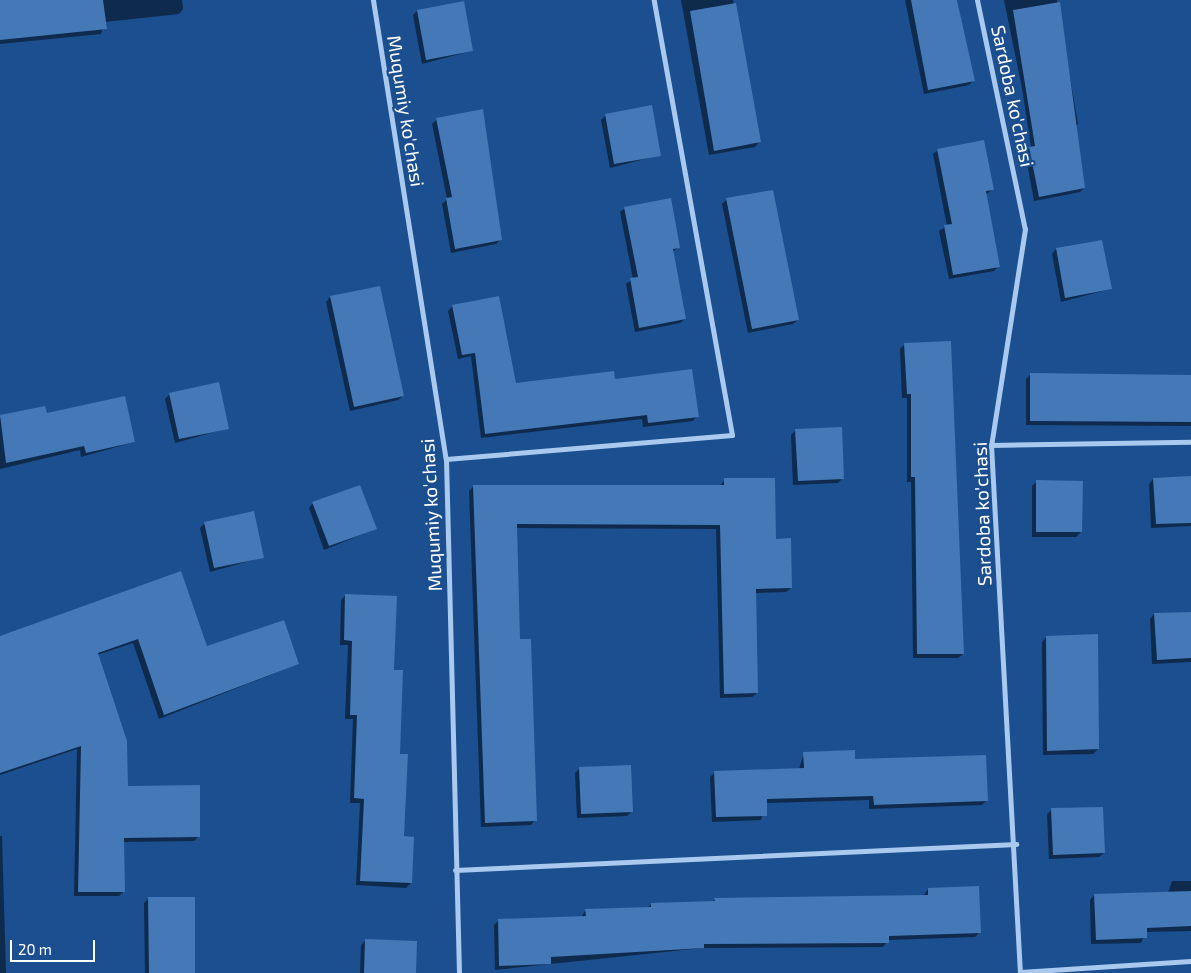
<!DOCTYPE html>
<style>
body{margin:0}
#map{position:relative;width:1191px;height:973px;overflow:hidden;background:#1b4f8f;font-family:"Exo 2",sans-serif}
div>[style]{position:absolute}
.shadow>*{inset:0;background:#0007}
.building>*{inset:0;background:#4478b7}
.minor>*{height:5px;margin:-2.5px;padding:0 2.5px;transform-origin:2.5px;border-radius:2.5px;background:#a9c9ee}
span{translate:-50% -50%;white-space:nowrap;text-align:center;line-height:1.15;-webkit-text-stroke:4.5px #1b4f8f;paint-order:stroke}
.street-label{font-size:19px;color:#fff}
.scale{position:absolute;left:10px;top:940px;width:85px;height:22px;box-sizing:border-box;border:2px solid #fff;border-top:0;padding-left:6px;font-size:15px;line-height:18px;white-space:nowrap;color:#fff;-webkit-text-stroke:4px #1b4f8f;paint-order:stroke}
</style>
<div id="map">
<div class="shadow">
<i style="clip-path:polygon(0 0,182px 0,183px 9px,179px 14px,105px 22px,101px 34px,0 44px)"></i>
<i style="clip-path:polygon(681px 0,733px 0,759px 142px,755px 147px,709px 155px)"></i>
<i style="clip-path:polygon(905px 0,957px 0,973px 81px,969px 85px,924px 94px)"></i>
<i style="clip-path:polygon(1004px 0,1057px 0,1078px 124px,1073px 129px,1084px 188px,1080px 192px,1034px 201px,1025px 152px,1031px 147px,1022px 88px)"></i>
<i style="clip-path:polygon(417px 11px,471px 51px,422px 64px,413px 15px)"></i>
<i style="clip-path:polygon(606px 115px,660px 155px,610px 168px,601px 120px)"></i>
<i style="clip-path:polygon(437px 119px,500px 240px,496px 244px,451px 253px,442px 204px,447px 199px,432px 124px)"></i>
<i style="clip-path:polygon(938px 150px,992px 190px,985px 195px,998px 267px,994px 271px,949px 279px,939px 231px,947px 226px,933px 154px)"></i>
<i style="clip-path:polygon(727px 199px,798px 320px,793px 324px,748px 333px,722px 204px)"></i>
<i style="clip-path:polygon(625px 208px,679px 247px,672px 252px,685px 319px,680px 323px,635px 332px,626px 284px,633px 279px,620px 212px)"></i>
<i style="clip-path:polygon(1056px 249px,1110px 289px,1061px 302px,1052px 254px)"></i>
<i style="clip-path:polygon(330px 297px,403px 396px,398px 400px,350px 411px,326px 302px)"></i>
<i style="clip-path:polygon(453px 306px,515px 384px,614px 380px,697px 416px,693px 421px,643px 427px,642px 419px,481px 438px,471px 356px,458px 359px,448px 311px)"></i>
<i style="clip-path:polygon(904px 345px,963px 654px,958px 658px,913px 658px,911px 482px,907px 482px,907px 398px,902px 398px,900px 349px)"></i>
<i style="clip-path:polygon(1031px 374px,1191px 376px,1191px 426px,1026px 425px,1026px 379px)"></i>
<i style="clip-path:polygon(170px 394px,228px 428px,175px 443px,165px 399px)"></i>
<i style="clip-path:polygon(44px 407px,46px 414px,134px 442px,81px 457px,80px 450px,0 469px,0 418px)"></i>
<i style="clip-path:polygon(796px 430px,843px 478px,838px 483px,793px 485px,791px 435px)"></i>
<i style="clip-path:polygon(1191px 477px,1191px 526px,1151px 528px,1149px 484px,1153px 479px)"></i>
<i style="clip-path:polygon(725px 479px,774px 540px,791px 588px,786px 592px,754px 593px,757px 693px,752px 697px,720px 698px,716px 529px,516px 528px,518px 640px,535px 820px,531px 825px,481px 827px,469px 491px,474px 486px,720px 486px)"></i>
<i style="clip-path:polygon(1036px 482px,1081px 532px,1076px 537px,1032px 537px,1032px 486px)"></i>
<i style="clip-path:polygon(313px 503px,375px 529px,324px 550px,309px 508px)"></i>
<i style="clip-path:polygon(205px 523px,263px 557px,210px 572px,200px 528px)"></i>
<i style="clip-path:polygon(180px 573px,207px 648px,298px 664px,159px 719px,133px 643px,97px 655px,126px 787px,199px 836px,194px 841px,123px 842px,124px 891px,119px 896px,74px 896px,77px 749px,0 775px,0 637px)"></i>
<i style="clip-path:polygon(346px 595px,393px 671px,403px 838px,411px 883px,406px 888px,356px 885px,360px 803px,350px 803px,353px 719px,345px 719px,348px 645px,340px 645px,341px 600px)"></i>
<i style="clip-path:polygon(1191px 613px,1191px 662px,1152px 664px,1150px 619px,1154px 614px)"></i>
<i style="clip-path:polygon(1046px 637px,1098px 749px,1093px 754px,1043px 755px,1042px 642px)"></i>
<i style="clip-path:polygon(804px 753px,854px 760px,986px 801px,982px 805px,869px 809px,869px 800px,766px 803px,761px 820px,712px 822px,710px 777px,715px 772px,799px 769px)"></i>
<i style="clip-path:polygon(580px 768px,632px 811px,627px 816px,577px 818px,575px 773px)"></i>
<i style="clip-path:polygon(1052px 810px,1104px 853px,1099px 857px,1049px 859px,1047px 814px)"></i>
<i style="clip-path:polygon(0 836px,2px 836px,6px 973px,0 973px)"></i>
<i style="clip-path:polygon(1172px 881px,1191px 881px,1191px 931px,1146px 932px,1141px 943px,1091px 944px,1090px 900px,1094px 895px,1168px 893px)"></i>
<i style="clip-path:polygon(928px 889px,980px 932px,975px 937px,888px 940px,883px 947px,702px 948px,495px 970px,494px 925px,498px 921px,581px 917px,586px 910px,647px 909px,651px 904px,711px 903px,715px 899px,923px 896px)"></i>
<i style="clip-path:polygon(149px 898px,194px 973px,145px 973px,144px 903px)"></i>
<i style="clip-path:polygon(366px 940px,414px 973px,360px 973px,361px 945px)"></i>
</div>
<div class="building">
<i style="clip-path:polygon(0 0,103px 0,107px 29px,0 40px)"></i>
<i style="clip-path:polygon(911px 0,957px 0,975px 81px,928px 90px)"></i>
<i style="clip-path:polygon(464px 1px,473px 51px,426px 60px,417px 10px)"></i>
<i style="clip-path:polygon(1060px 2px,1085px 188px,1039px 197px,1029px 147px,1035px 146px,1013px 10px)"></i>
<i style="clip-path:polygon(736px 3px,761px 142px,714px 151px,690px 11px)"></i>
<i style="clip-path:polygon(652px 105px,661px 156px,614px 164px,605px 114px)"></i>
<i style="clip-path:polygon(483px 109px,502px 240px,455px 249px,446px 198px,452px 197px,436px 118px)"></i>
<i style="clip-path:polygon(984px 140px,994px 190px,986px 191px,1000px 267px,953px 275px,944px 225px,952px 224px,937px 149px)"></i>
<i style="clip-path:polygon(773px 190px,799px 320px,752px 329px,726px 198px)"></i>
<i style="clip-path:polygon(671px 198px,680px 248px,673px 249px,686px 319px,639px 328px,630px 278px,638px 277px,624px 207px)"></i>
<i style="clip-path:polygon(1102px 240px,1112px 289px,1065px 298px,1056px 248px)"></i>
<i style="clip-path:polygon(380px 286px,404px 396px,354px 407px,330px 296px)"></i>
<i style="clip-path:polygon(499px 296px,516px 383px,614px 371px,615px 379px,692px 369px,699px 417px,648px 423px,647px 415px,485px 434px,475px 353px,462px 355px,452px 305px)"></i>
<i style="clip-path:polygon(951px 341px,964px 654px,917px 654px,915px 477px,911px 477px,911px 394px,907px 394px,904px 343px)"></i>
<i style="clip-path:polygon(1030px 373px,1191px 375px,1191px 422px,1030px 421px)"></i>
<i style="clip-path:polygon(219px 382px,229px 429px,179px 439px,169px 393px)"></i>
<i style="clip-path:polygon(125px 396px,135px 442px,86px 453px,84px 446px,6px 463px,0 415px,45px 406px,47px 413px)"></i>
<i style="clip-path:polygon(842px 427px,844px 479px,798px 481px,795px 429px)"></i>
<i style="clip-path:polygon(1191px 476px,1191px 523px,1156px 524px,1153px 478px)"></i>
<i style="clip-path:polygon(724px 478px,775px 478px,776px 539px,791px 538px,792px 588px,756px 589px,758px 693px,724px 694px,720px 525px,517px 524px,520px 639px,531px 639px,537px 821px,485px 823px,473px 485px,724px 485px)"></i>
<i style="clip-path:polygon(1036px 480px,1083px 481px,1082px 532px,1036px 532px)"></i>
<i style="clip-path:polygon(360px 485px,377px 529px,329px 546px,312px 502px)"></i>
<i style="clip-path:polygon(254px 511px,264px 558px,214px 568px,204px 522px)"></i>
<i style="clip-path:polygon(181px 571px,207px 646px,284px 620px,299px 664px,164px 715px,138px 639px,98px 653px,127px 741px,128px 786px,200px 785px,200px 837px,124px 838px,125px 892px,78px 892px,81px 746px,0 773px,0 636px)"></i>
<i style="clip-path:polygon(345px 594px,397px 596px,394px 670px,403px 670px,400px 754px,408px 754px,404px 836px,414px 837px,412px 883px,360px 881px,364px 799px,354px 798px,357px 715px,350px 715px,352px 641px,344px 640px)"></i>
<i style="clip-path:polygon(1191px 612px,1191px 658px,1157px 660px,1154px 613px)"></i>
<i style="clip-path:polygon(1098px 634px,1099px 749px,1047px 751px,1046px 636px)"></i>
<i style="clip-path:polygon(855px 750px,855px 759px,986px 755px,988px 801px,874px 805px,873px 796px,767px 799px,767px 816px,716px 817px,714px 771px,804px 768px,803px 752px)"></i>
<i style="clip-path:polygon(631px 765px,633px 812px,581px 814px,579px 767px)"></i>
<i style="clip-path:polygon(1103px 807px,1105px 853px,1053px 855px,1051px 808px)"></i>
<i style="clip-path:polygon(979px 886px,981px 933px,889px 936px,889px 943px,704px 944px,704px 948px,551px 957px,551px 964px,499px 966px,498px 919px,586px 916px,585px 909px,651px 907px,651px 903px,715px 901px,714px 898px,928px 895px,928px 888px)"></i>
<i style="clip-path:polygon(1191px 891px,1191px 926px,1147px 928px,1147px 938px,1096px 940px,1094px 894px)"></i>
<i style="clip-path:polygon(148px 897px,195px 897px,195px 973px,149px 973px)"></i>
<i style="clip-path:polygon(365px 939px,417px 941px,416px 973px,364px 973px)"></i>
</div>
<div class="minor">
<i style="left:373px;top:0;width:465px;rotate:81deg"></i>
<i style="left:446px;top:459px;width:514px;rotate:88.55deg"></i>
<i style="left:977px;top:0;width:234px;rotate:78.2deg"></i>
<i style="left:1025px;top:229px;width:219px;rotate:98.9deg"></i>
<i style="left:991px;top:445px;width:529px;rotate:86.86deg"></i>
<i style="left:991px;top:445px;width:200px;rotate:-0.9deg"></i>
<i style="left:446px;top:459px;width:287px;rotate:-4.8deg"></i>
<i style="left:732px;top:435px;width:442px;rotate:-100.2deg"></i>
<i style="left:455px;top:870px;width:562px;rotate:-2.65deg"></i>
<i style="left:1020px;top:972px;width:171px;rotate:-3.7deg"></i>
</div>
<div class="street-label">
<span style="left:1013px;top:96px;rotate:78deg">Sardoba ko'chasi</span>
<span style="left:406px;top:111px;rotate:81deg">Muqumiy ko'chasi</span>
<span style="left:982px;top:514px;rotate:-92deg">Sardoba ko'chasi</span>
<span style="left:431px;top:515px;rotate:-93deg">Muqumiy ko'chasi</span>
</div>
<div class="scale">20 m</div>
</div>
